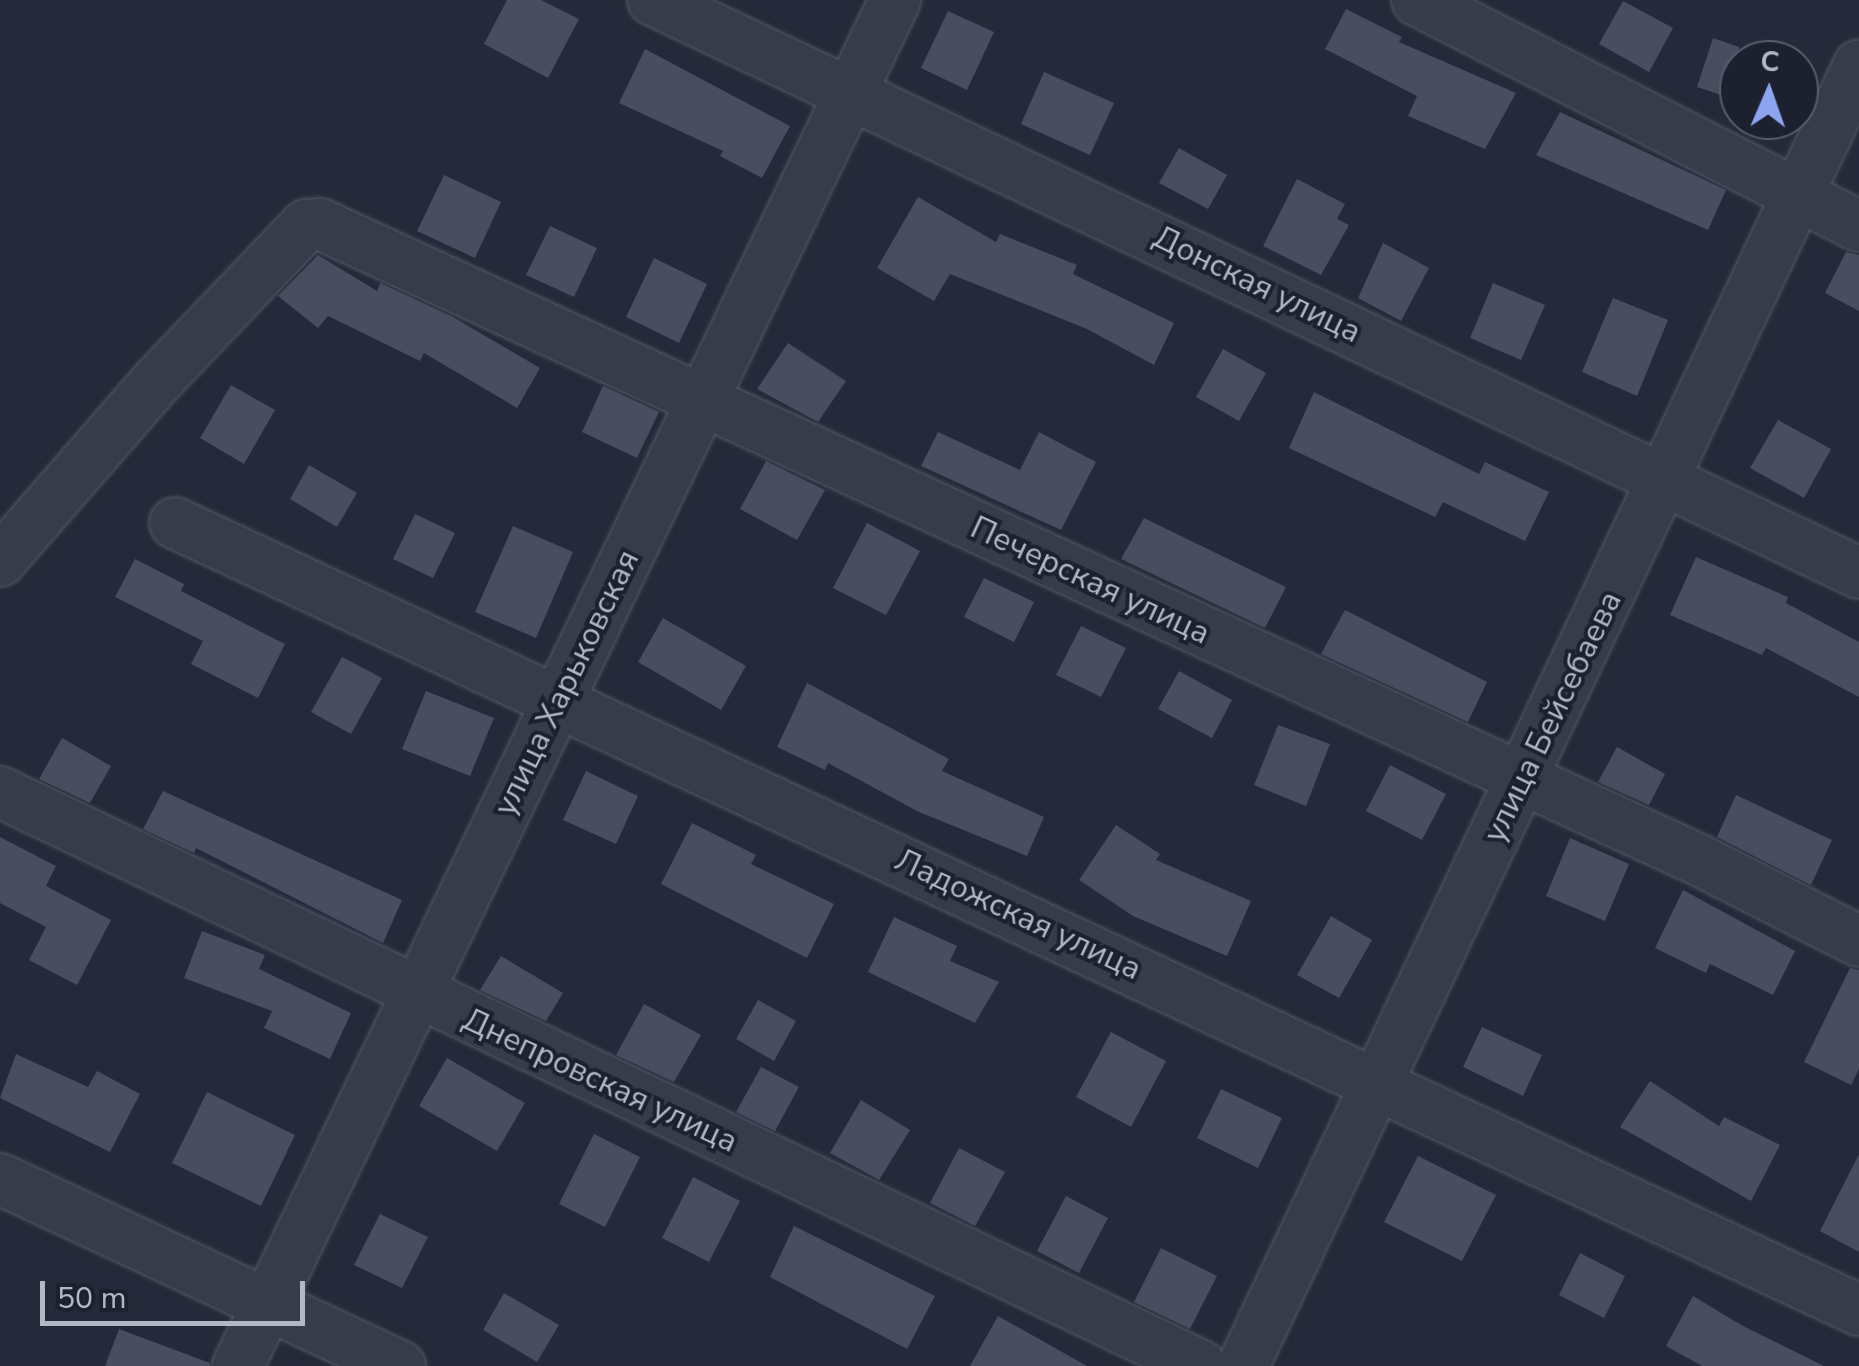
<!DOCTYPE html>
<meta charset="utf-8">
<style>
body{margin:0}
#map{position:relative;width:1859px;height:1366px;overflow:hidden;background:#242a39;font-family:"Nunito Sans",sans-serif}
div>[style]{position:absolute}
.building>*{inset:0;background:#484d60}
.roads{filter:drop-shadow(0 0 2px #535765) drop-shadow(0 0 2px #535765)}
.minor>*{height:50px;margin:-25px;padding:0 25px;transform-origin:25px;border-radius:25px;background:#373c4a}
span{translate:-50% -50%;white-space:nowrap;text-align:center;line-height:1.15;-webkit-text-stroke:8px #1d212f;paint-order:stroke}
.street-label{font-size:32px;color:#b3b7c6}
.north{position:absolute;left:1719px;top:40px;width:100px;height:100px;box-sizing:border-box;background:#1d212f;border:2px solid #595d6b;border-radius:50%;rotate:2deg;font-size:28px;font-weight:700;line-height:40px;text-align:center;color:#b3b7c6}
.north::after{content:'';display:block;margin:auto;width:35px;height:45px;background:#8da4f0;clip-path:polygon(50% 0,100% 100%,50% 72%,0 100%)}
.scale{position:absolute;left:40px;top:1281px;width:265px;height:45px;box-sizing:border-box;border:5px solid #b3b7c6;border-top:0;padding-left:12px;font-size:30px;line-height:35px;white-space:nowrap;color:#b3b7c6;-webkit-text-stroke:8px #1d212f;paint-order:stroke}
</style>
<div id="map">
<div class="building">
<i style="clip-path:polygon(507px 0,541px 0,579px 19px,548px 78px,484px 44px)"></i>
<i style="clip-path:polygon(1623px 1px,1673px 28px,1649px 72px,1599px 44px)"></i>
<i style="clip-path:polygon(1346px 9px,1402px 37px,1399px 42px,1516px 93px,1485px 149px,1408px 116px,1417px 96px,1325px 49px)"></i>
<i style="clip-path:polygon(948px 11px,994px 32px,967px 90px,921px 68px)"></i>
<i style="clip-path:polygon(1713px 38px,1739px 47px,1739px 101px,1697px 87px)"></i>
<i style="clip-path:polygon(645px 49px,790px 126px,762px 178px,720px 156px,723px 151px,619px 103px)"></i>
<i style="clip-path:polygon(1044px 72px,1114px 103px,1090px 155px,1021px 124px)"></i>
<i style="clip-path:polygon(1560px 112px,1726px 190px,1708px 230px,1536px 155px)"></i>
<i style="clip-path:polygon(1179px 148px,1227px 175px,1208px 209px,1159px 183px)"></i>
<i style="clip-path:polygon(444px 175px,501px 202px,475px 258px,417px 231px)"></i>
<i style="clip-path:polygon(1297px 179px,1345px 204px,1337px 219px,1349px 225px,1321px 275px,1263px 246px)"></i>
<i style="clip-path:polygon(918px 197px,996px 242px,1000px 234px,1077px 265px,1073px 274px,1174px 323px,1154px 365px,1087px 329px,950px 274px,934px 301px,877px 268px)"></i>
<i style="clip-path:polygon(550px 226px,597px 248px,574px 297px,526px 275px)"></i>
<i style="clip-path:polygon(1383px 243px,1429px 268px,1401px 321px,1358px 298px)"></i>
<i style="clip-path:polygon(1846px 252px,1859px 255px,1859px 311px,1825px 293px)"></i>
<i style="clip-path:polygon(318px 255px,377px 291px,380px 283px,453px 317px,540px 368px,517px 408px,424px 353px,420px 361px,328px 316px,318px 328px,278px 296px)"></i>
<i style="clip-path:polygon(654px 258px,707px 284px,679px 343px,626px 317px)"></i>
<i style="clip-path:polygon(1493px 283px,1545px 305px,1521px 360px,1470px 338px)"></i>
<i style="clip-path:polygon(1613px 298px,1668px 320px,1637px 396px,1582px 372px)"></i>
<i style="clip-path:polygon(788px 343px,846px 381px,818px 422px,757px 389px)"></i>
<i style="clip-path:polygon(1223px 349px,1266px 373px,1239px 421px,1196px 397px)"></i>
<i style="clip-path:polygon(231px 385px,275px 410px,244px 464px,200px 438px)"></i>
<i style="clip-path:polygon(603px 386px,659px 412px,637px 458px,582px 432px)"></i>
<i style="clip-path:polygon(1314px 392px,1479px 474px,1485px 462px,1549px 492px,1525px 541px,1443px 502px,1435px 517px,1289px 448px)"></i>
<i style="clip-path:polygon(1778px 420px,1831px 449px,1804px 498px,1750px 468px)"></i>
<i style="clip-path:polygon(938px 432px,1020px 470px,1039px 432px,1096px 462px,1061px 530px,921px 466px)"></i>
<i style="clip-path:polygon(766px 461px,825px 490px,797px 540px,740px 509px)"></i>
<i style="clip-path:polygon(309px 465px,357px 493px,337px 527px,290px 499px)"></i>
<i style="clip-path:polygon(415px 514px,455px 533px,433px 578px,393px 559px)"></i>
<i style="clip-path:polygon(1144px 518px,1286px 587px,1265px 628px,1121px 559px)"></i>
<i style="clip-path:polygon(867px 523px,920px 551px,886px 615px,833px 588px)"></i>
<i style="clip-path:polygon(513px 526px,573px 552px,536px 638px,475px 612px)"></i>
<i style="clip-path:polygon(1696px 557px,1788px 597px,1786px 603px,1859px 642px,1859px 697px,1766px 648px,1762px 655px,1670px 615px)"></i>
<i style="clip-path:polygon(135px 559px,184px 584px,181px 591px,285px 644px,258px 698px,191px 664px,203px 641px,115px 597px)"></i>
<i style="clip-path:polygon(984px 578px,1034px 602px,1014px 642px,964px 617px)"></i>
<i style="clip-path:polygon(1345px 610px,1487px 682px,1468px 722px,1321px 654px)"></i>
<i style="clip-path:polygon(663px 618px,746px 666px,721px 710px,638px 662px)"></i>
<i style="clip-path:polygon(1081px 626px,1126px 648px,1101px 697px,1056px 675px)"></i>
<i style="clip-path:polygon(342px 657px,382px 678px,351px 734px,311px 712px)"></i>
<i style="clip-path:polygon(1179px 671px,1232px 700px,1212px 738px,1158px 709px)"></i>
<i style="clip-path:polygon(807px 683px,949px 759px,942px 771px,1044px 817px,1027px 856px,919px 812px,828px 763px,825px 770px,777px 747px)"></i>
<i style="clip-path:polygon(426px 691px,494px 718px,470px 776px,402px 749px)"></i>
<i style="clip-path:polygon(1278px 725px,1330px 744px,1306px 806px,1254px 785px)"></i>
<i style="clip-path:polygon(62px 738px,111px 766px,90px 803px,39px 779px)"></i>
<i style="clip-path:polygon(1617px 747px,1665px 774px,1649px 805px,1598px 782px)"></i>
<i style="clip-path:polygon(1390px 765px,1446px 794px,1422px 840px,1366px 811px)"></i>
<i style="clip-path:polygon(586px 771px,638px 796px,616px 844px,563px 820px)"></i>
<i style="clip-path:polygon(163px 791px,402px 900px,383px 943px,196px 848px,194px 853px,143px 829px)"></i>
<i style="clip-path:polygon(1736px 795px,1832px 840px,1811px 885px,1717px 837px)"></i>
<i style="clip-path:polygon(692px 823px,756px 855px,751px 864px,834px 904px,807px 958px,661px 884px)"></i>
<i style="clip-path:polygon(1116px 825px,1160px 854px,1156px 860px,1251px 901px,1227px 956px,1133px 916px,1079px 880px)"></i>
<i style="clip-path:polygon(0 837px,56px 866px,46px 886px,111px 920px,77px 985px,29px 960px,46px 927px,0 903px)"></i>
<i style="clip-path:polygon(1570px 838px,1629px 864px,1605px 921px,1546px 896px)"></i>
<i style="clip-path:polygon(1683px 890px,1795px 951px,1773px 995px,1710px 964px,1706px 973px,1655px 948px)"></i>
<i style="clip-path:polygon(1331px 916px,1372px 940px,1339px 998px,1297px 975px)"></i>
<i style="clip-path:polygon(894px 917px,957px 946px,950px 961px,999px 982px,975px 1023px,868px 972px)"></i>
<i style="clip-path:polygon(202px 931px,265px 955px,259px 969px,351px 1013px,330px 1059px,264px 1028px,272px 1011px,184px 978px)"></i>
<i style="clip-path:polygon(501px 956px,563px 993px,546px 1021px,480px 990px)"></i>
<i style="clip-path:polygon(1850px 968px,1859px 970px,1859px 1069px,1851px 1085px,1804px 1062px)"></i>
<i style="clip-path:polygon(758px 1000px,796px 1021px,774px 1061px,736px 1039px)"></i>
<i style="clip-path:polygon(644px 1004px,701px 1035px,674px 1082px,616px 1055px)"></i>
<i style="clip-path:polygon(1482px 1027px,1542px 1055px,1523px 1096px,1463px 1067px)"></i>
<i style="clip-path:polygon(1111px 1032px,1166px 1061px,1131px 1127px,1076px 1097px)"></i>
<i style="clip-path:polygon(16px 1054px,88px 1087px,97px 1071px,140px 1094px,110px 1152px,0 1098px)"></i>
<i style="clip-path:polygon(447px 1058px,525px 1103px,497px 1151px,419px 1106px)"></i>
<i style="clip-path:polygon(761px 1067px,799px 1087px,775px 1131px,736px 1112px)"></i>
<i style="clip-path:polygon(1650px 1081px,1719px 1126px,1724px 1117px,1780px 1145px,1751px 1201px,1620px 1127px)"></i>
<i style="clip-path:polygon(1221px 1089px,1282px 1118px,1258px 1168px,1197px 1138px)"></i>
<i style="clip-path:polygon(207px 1092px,295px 1135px,261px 1206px,172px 1163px)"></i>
<i style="clip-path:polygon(861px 1100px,910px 1130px,879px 1180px,830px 1153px)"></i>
<i style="clip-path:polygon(594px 1134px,640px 1157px,605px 1227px,559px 1204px)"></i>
<i style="clip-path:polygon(959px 1148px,1005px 1172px,975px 1226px,930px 1203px)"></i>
<i style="clip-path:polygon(1859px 1154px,1859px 1252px,1820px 1231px)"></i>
<i style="clip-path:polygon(1418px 1156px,1496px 1195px,1462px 1261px,1384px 1222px)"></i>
<i style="clip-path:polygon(693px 1177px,740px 1201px,709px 1262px,662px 1238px)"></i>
<i style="clip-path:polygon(1066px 1196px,1108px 1218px,1079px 1273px,1037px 1251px)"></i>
<i style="clip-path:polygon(380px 1214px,428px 1237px,402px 1288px,354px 1265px)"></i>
<i style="clip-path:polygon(794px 1226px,935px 1296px,907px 1349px,770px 1277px)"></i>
<i style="clip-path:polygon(1161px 1248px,1217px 1276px,1190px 1329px,1134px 1302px)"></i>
<i style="clip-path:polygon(1580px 1253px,1625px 1276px,1604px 1318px,1559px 1295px)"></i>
<i style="clip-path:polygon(504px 1293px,559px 1325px,537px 1362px,483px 1330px)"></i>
<i style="clip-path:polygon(1693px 1296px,1743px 1326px,1824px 1366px,1702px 1366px,1666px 1346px)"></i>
<i style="clip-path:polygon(998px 1316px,1087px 1366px,970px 1366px)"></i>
<i style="clip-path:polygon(119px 1329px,210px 1363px,210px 1366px,105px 1366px)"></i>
</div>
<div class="roads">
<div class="minor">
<i style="left:653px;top:0;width:1335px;rotate:25.41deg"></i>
<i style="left:1417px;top:0;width:496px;rotate:27.1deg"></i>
<i style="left:175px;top:523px;width:1859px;rotate:25.05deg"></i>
<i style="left:0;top:561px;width:240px;rotate:-48.9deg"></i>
<i style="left:158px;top:380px;width:214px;rotate:-46.3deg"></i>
<i style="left:306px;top:225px;width:14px;rotate:-4deg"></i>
<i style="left:320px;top:224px;width:1519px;rotate:24.76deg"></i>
<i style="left:1699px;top:860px;width:179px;rotate:26.9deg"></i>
<i style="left:0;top:792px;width:1331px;rotate:25.54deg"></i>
<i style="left:0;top:1179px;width:442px;rotate:25.1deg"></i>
<i style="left:238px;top:1366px;width:1516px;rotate:-64.31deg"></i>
<i style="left:1243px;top:1366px;width:1439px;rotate:-64.66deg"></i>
</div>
</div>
<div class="street-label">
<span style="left:1257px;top:285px;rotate:26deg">Донская улица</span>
<span style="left:1090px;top:581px;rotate:25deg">Печерская улица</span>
<span style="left:567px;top:683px;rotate:-64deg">улица Харьковская</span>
<span style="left:1553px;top:717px;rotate:-64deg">улица Бейсебаева</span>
<span style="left:1018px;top:915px;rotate:25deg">Ладожская улица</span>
<span style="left:600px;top:1081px;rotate:25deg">Днепровская улица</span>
</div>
<div class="north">С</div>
<div class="scale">50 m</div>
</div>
